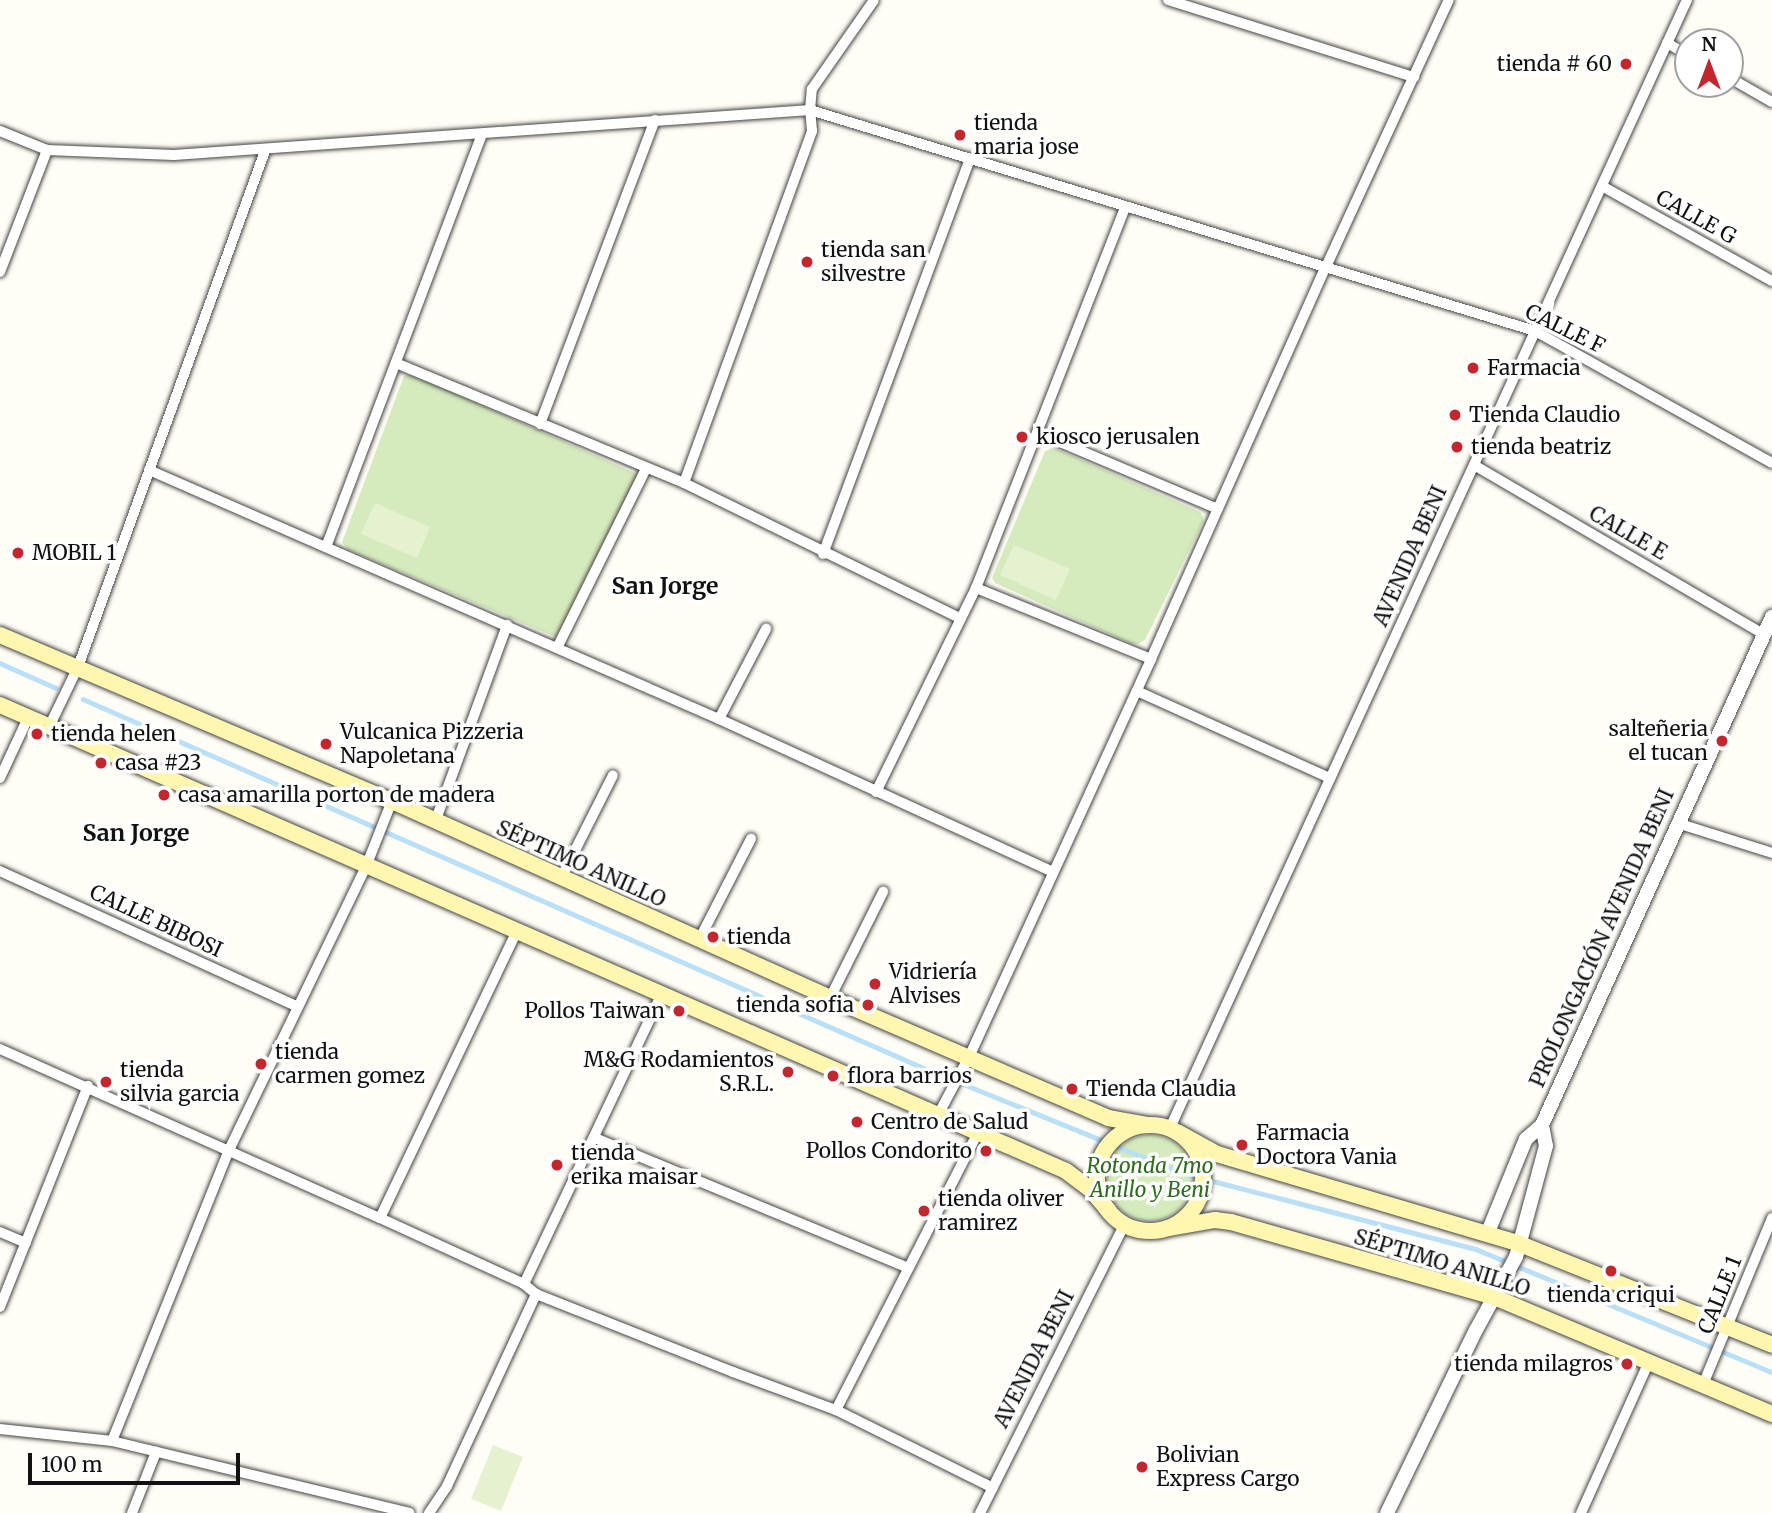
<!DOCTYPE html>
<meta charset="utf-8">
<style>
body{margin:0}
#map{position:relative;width:1772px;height:1513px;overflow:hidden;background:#fffdf5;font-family:Merriweather,serif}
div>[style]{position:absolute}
.green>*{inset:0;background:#d5ebbd}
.round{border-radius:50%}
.pitch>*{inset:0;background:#e6f2cf}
.stream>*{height:4.5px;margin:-2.25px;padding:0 2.25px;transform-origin:2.25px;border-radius:2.25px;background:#b9e0f7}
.roads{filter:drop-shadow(0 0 2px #444) drop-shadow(0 0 2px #444)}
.minor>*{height:10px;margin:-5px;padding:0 5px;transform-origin:5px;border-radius:5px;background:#fff}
.tertiary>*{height:14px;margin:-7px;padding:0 7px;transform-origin:7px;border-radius:7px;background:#fff}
.secondary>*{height:16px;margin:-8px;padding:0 8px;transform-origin:8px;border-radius:8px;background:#fff6b0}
.secondary>.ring{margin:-8px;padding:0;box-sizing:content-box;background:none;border:16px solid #fff6b0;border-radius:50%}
.dots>*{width:19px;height:19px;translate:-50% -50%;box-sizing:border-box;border:4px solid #fff;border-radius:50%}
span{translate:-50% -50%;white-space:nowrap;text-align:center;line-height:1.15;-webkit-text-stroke:7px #fff;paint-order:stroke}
.poi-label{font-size:21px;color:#111}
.right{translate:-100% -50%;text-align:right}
.left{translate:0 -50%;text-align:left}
.street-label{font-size:21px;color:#111}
.park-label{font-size:21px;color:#2f6b1f;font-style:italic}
.neighbourhood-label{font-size:23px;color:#111;font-weight:700}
.north{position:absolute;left:1674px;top:28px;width:70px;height:70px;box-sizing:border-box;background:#fff;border:2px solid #a0a0a0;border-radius:50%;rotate:0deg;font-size:19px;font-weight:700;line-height:28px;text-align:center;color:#111}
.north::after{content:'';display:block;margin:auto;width:24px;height:32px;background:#c4262e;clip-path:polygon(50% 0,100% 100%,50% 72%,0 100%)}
.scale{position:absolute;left:28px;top:1453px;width:212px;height:32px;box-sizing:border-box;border:4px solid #111;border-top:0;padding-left:9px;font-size:21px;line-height:24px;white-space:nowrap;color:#111;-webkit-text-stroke:5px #fff;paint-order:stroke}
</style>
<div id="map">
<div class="green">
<i style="clip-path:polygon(413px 375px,637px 474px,640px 483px,558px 638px,347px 549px,342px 542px,404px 376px)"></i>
<i style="clip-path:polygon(1051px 449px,1059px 450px,1200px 512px,1203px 517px,1203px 522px,1145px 640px,1138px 644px,1132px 644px,995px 583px,992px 578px,1045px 451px)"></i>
<i class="round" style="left:1107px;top:1135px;width:86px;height:86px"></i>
</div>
<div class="pitch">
<i style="clip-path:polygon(375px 503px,430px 527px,417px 558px,361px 534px)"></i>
<i style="clip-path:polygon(1014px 545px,1070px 569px,1056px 600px,1000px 575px)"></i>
<i style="clip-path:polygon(493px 1445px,523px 1457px,501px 1511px,471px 1499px)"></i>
</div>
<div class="stream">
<i style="left:0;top:663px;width:61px;rotate:24.1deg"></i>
<i style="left:83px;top:699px;width:913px;rotate:23.7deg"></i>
<i style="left:919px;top:1066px;width:284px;rotate:22.1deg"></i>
<i style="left:1182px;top:1173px;width:304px;rotate:14.5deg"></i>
<i style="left:1476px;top:1249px;width:321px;rotate:22.6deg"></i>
</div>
<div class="roads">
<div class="minor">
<i style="left:1168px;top:0;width:258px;rotate:17.4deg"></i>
<i style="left:1667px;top:43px;width:24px;rotate:30deg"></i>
<i style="left:1730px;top:78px;width:48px;rotate:29.7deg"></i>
<i style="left:0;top:131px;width:51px;rotate:22deg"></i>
<i style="left:47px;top:150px;width:127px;rotate:2.3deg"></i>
<i style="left:174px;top:155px;width:638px;rotate:-4.05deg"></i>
<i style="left:810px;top:110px;width:758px;rotate:16.95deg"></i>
<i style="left:1535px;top:331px;width:271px;rotate:29.1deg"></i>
<i style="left:1602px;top:186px;width:195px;rotate:29.2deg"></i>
<i style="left:0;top:272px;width:131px;rotate:-68.9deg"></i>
<i style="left:396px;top:363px;width:312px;rotate:22.6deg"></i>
<i style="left:684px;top:483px;width:307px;rotate:26.1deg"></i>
<i style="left:540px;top:424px;width:325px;rotate:-69.3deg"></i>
<i style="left:1039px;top:433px;width:194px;rotate:23deg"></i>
<i style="left:1474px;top:465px;width:335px;rotate:30.3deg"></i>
<i style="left:149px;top:470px;width:622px;rotate:23.6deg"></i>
<i style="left:719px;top:719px;width:367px;rotate:24.6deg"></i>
<i style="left:684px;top:483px;width:375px;rotate:-70deg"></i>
<i style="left:812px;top:131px;width:21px;rotate:-95deg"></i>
<i style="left:810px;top:110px;width:21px;rotate:-85deg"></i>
<i style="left:812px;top:89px;width:108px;rotate:-55.1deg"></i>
<i style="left:326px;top:547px;width:441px;rotate:-69.3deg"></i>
<i style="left:823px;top:554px;width:422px;rotate:-69.6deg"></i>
<i style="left:976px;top:588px;width:189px;rotate:22.1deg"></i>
<i style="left:557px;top:648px;width:200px;rotate:-63.6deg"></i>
<i style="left:1137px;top:691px;width:212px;rotate:24.3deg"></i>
<i style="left:719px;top:719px;width:102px;rotate:-62.4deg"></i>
<i style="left:49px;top:727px;width:67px;rotate:-64.2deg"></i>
<i style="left:78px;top:667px;width:549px;rotate:-70.08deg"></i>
<i style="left:0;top:778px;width:66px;rotate:-65deg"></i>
<i style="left:876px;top:792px;width:227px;rotate:-63.9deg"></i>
<i style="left:976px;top:588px;width:409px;rotate:-68.6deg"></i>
<i style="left:435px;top:822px;width:210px;rotate:-69.9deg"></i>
<i style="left:1677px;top:823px;width:100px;rotate:17.5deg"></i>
<i style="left:0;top:871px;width:325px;rotate:24.5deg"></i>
<i style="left:561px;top:878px;width:115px;rotate:-63.2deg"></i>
<i style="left:699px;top:940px;width:114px;rotate:-62.8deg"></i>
<i style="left:830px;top:998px;width:119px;rotate:-63.4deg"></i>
<i style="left:0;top:1049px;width:416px;rotate:24deg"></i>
<i style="left:380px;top:1218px;width:158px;rotate:24.6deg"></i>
<i style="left:524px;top:1284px;width:16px;rotate:40deg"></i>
<i style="left:536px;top:1294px;width:212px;rotate:21.6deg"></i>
<i style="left:733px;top:1372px;width:110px;rotate:20.3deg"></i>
<i style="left:836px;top:1410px;width:175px;rotate:26.4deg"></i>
<i style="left:938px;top:1115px;width:66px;rotate:-61.9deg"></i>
<i style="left:969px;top:1057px;width:438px;rotate:-65.4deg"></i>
<i style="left:1151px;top:659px;width:427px;rotate:-66deg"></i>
<i style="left:1325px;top:269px;width:296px;rotate:-65.3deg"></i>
<i style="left:1170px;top:1128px;width:1241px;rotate:-65.38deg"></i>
<i style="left:595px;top:1138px;width:338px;rotate:22.5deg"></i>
<i style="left:380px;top:1218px;width:318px;rotate:-64.5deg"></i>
<i style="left:0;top:1232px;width:28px;rotate:23deg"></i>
<i style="left:524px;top:1284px;width:321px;rotate:-64.6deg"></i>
<i style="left:0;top:1307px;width:238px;rotate:-68.3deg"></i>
<i style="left:1702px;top:1387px;width:183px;rotate:-67.5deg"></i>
<i style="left:836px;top:1410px;width:312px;rotate:-62.9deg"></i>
<i style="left:0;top:1429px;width:113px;rotate:6.1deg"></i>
<i style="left:112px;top:1441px;width:306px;rotate:13.6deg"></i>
<i style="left:112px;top:1441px;width:314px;rotate:-68.1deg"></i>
<i style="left:229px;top:1150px;width:318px;rotate:-64.2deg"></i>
<i style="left:367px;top:864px;width:68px;rotate:-68.4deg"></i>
<i style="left:132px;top:1513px;width:66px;rotate:-68.5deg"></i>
<i style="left:429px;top:1513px;width:32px;rotate:-56deg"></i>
<i style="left:447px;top:1486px;width:212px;rotate:-65.1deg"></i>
<i style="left:980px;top:1513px;width:323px;rotate:-63.4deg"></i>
<i style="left:1581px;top:1513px;width:163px;rotate:-65.8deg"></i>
</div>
<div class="tertiary">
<i style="left:1488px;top:1232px;width:100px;rotate:-67.8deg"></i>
<i style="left:1526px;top:1139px;width:21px;rotate:-41deg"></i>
<i style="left:1542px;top:1125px;width:558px;rotate:-65.64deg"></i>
<i style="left:1387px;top:1513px;width:203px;rotate:-64.1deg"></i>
<i style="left:1476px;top:1330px;width:83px;rotate:-61.3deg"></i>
<i style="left:1516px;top:1257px;width:115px;rotate:-74.9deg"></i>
<i style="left:1546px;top:1146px;width:21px;rotate:-101deg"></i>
</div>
<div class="secondary">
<i style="left:0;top:635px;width:426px;rotate:23deg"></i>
<i style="left:392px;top:801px;width:480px;rotate:24.2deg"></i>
<i style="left:830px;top:998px;width:303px;rotate:23.3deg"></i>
<i style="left:1108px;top:1118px;width:41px;rotate:9.9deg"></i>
<i style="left:0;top:705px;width:1163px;rotate:23.61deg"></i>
<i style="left:1066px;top:1171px;width:30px;rotate:37deg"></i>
<i style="left:1090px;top:1189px;width:28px;rotate:49deg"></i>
<i class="ring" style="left:1097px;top:1125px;width:90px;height:90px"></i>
<i style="left:1179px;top:1133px;width:43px;rotate:28.9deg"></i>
<i style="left:1217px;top:1154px;width:316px;rotate:16.5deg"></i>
<i style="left:1520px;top:1244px;width:271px;rotate:21.8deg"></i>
<i style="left:1168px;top:1228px;width:48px;rotate:-9.7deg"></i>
<i style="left:1215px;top:1220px;width:16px;rotate:7deg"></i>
<i style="left:1231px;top:1222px;width:273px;rotate:15.9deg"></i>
<i style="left:1494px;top:1297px;width:302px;rotate:22.8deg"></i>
</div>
</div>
<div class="dots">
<i style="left:1626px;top:64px;background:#c4262e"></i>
<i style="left:960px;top:135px;background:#c4262e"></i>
<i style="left:807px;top:262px;background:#c4262e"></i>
<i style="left:1473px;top:368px;background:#c4262e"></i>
<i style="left:1455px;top:415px;background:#c4262e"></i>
<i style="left:1022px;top:437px;background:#c4262e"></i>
<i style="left:1457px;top:447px;background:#c4262e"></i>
<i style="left:18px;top:553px;background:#c4262e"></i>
<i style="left:37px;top:734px;background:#c4262e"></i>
<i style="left:1722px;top:741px;background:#c4262e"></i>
<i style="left:326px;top:744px;background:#c4262e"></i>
<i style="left:101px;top:763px;background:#c4262e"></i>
<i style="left:164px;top:795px;background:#c4262e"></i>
<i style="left:713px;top:937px;background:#c4262e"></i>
<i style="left:875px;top:984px;background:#c4262e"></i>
<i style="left:868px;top:1005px;background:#c4262e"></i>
<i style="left:679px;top:1011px;background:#c4262e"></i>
<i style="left:261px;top:1064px;background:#c4262e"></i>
<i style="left:788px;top:1072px;background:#c4262e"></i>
<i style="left:833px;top:1076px;background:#c4262e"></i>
<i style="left:106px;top:1082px;background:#c4262e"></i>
<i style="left:1072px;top:1089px;background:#c4262e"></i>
<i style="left:857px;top:1122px;background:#c4262e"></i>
<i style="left:1242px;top:1145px;background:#c4262e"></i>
<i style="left:986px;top:1151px;background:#c4262e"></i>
<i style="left:557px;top:1165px;background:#c4262e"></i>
<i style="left:924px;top:1211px;background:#c4262e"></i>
<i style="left:1611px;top:1271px;background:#c4262e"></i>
<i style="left:1627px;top:1364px;background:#c4262e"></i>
<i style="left:1142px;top:1467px;background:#c4262e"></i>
</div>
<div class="poi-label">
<span class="right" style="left:1612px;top:64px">tienda # 60</span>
<span class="left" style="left:974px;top:135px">tienda<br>maria jose</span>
<span class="left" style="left:821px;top:262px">tienda san<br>silvestre</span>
<span class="left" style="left:1487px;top:368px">Farmacia</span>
<span class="left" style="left:1469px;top:415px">Tienda Claudio</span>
<span class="left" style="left:1036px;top:437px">kiosco jerusalen</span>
<span class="left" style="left:1471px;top:447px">tienda beatriz</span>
<span class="left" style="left:32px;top:553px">MOBIL 1</span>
<span class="right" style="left:1708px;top:741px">salteñeria<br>el tucan</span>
<span class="left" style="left:340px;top:744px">Vulcanica Pizzeria<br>Napoletana</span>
<span class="left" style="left:51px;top:734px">tienda helen</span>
<span class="left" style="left:115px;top:763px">casa #23</span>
<span class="left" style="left:178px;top:795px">casa amarilla porton de madera</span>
<span class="left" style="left:727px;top:937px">tienda</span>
<span class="left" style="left:889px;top:984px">Vidriería<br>Alvises</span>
<span class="right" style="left:854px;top:1005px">tienda sofia</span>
<span class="right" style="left:665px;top:1011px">Pollos Taiwan</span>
<span class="left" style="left:275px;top:1064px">tienda<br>carmen gomez</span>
<span class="right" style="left:774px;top:1072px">M&amp;G Rodamientos<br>S.R.L.</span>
<span class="left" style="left:120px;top:1082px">tienda<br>silvia garcia</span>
<span class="left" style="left:847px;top:1076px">flora barrios</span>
<span class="left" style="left:1086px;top:1089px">Tienda Claudia</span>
<span class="left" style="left:871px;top:1122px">Centro de Salud</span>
<span class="left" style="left:1256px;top:1145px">Farmacia<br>Doctora Vania</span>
<span class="right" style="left:972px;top:1151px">Pollos Condorito</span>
<span class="left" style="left:571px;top:1165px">tienda<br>erika maisar</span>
<span class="left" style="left:938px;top:1211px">tienda oliver<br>ramirez</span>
<span style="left:1611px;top:1295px">tienda criqui</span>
<span class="right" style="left:1613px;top:1364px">tienda milagros</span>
<span class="left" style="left:1156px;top:1467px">Bolivian<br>Express Cargo</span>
</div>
<div class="street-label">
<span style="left:1696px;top:217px;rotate:29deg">CALLE G</span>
<span style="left:1565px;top:329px;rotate:26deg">CALLE F</span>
<span style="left:1628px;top:533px;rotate:30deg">CALLE E</span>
<span style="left:1410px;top:556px;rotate:-66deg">AVENIDA BENI</span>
<span style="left:581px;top:864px;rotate:24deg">SÉPTIMO ANILLO</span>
<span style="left:156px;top:921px;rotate:25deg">CALLE BIBOSI</span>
<span style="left:1602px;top:938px;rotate:-66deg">PROLONGACIÓN AVENIDA BENI</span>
<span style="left:1442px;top:1263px;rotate:17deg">SÉPTIMO ANILLO</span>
<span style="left:1720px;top:1295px;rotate:-68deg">CALLE 1</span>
<span style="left:1034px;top:1359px;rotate:-63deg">AVENIDA BENI</span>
</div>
<div class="park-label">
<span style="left:1150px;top:1178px">Rotonda 7mo<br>Anillo y Beni</span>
</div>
<div class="neighbourhood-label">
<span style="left:665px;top:586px">San Jorge</span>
<span style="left:136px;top:833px">San Jorge</span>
</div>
<div class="north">N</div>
<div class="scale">100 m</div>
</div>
